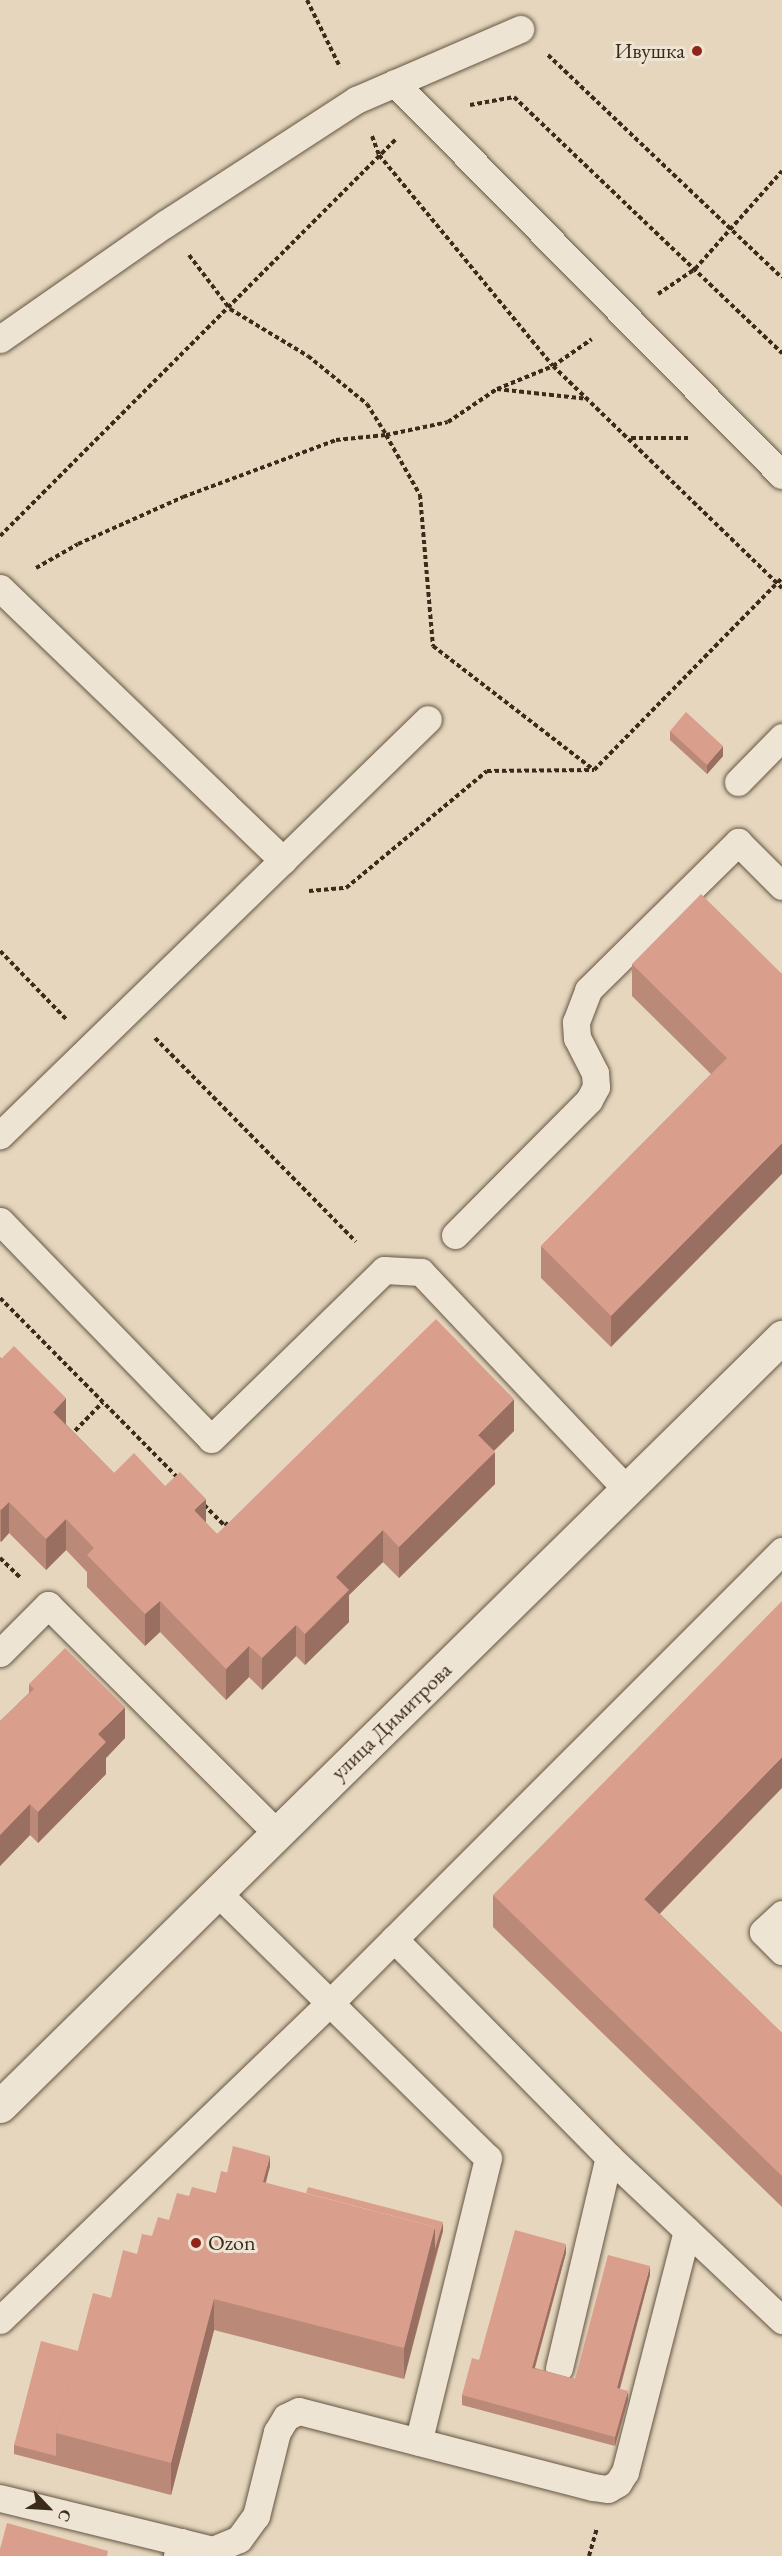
<!DOCTYPE html>
<meta charset="utf-8">
<style>
body{margin:0}
#map{position:relative;width:782px;height:2556px;overflow:hidden;background:#e5d6bd;font-family:"EB Garamond",serif}
div>[style]{position:absolute}
.path>*{height:4px;margin-top:-2px;transform-origin:0;background:repeating-linear-gradient(90deg,#3c2b1a 0 4.5px,transparent 0 7.5px)}
.roads{filter:drop-shadow(0 0 2px #665643) drop-shadow(0 0 2px #665643)}
.lane>*{height:27px;margin:-13.5px;padding:0 13.5px;transform-origin:13.5px;border-radius:13.5px;background:#eee4d4}
.secondary>*{height:33px;margin:-16.5px;padding:0 16.5px;transform-origin:16.5px;border-radius:16.5px;background:#eee4d4}
.wall>*{inset:0;background:#bb8978}
.shaded-wall>*{inset:0;background:#996f62}
.building>*{inset:0;background:#da9f8c}
.dots>*{width:16px;height:16px;translate:-50% -50%;box-sizing:border-box;border:3px solid #eee4d4;border-radius:50%}
span{translate:-50% -50%;white-space:nowrap;text-align:center;line-height:1.15;-webkit-text-stroke:6px #eee4d4;paint-order:stroke}
.poi-label{font-size:22px;color:#3c2b1a}
.right{translate:-100% -50%;text-align:right}
.left{translate:0 -50%;text-align:left}
.street-label{font-size:22px;color:#3c2b1a}
.north{position:absolute;left:18px;top:2478px;width:60px;height:60px;-webkit-text-stroke:4px #eee4d4;paint-order:stroke;rotate:115deg;font-size:16px;font-weight:700;line-height:24px;text-align:center;color:#3c2b1a}
.north::after{content:'';display:block;margin:auto;width:21px;height:27px;background:#3c2b1a;clip-path:polygon(50% 0,100% 100%,50% 72%,0 100%)}
</style>
<div id="map">
<div class="path">
<i style="left:307px;top:0;width:75px;rotate:63.8deg"></i>
<i style="left:548px;top:55px;width:323px;rotate:43.6deg"></i>
<i style="left:470px;top:105px;width:45px;rotate:-10.3deg"></i>
<i style="left:514px;top:97px;width:371px;rotate:43.7deg"></i>
<i style="left:372px;top:136px;width:20px;rotate:70deg"></i>
<i style="left:379px;top:155px;width:273px;rotate:50.5deg"></i>
<i style="left:553px;top:366px;width:319px;rotate:44.1deg"></i>
<i style="left:189px;top:255px;width:68px;rotate:52.8deg"></i>
<i style="left:230px;top:309px;width:91px;rotate:31.1deg"></i>
<i style="left:308px;top:356px;width:76px;rotate:39.1deg"></i>
<i style="left:367px;top:404px;width:36px;rotate:58deg"></i>
<i style="left:386px;top:435px;width:69px;rotate:60.5deg"></i>
<i style="left:420px;top:495px;width:152px;rotate:85.1deg"></i>
<i style="left:433px;top:646px;width:203px;rotate:37.6deg"></i>
<i style="left:658px;top:294px;width:45px;rotate:-34deg"></i>
<i style="left:695px;top:269px;width:131px;rotate:-48.4deg"></i>
<i style="left:497px;top:389px;width:92px;rotate:6.3deg"></i>
<i style="left:631px;top:438px;width:59px"></i>
<i style="left:0;top:536px;width:561px;rotate:-45.07deg"></i>
<i style="left:36px;top:568px;width:48px;rotate:-29.7deg"></i>
<i style="left:78px;top:544px;width:115px;rotate:-24.1deg"></i>
<i style="left:183px;top:497px;width:163px;rotate:-20.4deg"></i>
<i style="left:336px;top:440px;width:50px;rotate:-5.7deg"></i>
<i style="left:386px;top:435px;width:63px;rotate:-11.8deg"></i>
<i style="left:448px;top:422px;width:59px;rotate:-34deg"></i>
<i style="left:497px;top:389px;width:61px;rotate:-22.3deg"></i>
<i style="left:553px;top:366px;width:47px;rotate:-34.7deg"></i>
<i style="left:309px;top:891px;width:37px;rotate:-5deg"></i>
<i style="left:346px;top:888px;width:183px;rotate:-39.7deg"></i>
<i style="left:487px;top:771px;width:107px;rotate:-0.5deg"></i>
<i style="left:594px;top:770px;width:269px;rotate:-45.6deg"></i>
<i style="left:0;top:951px;width:95px;rotate:45.9deg"></i>
<i style="left:155px;top:1038px;width:286px;rotate:45.4deg"></i>
<i style="left:0;top:1298px;width:253px;rotate:45.3deg"></i>
<i style="left:70px;top:1436px;width:47px;rotate:-45.9deg"></i>
<i style="left:204px;top:1505px;width:30px;rotate:45deg"></i>
<i style="left:225px;top:1526px;width:6px;rotate:-45deg"></i>
<i style="left:0;top:1558px;width:28px;rotate:44deg"></i>
<i style="left:589px;top:2556px;width:29px;rotate:-74deg"></i>
</div>
<div class="roads">
<div class="lane">
<i style="left:395px;top:83px;width:551px;rotate:45.37deg"></i>
<i style="left:0;top:339px;width:201px;rotate:-34.9deg"></i>
<i style="left:165px;top:224px;width:228px;rotate:-33deg"></i>
<i style="left:356px;top:100px;width:179px;rotate:-23.4deg"></i>
<i style="left:0;top:588px;width:393px;rotate:43.9deg"></i>
<i style="left:283px;top:860px;width:395px;rotate:135.8deg"></i>
<i style="left:738px;top:782px;width:63px;rotate:-45.6deg"></i>
<i style="left:283px;top:860px;width:202px;rotate:-44.2deg"></i>
<i style="left:0;top:1221px;width:303px;rotate:45.9deg"></i>
<i style="left:211px;top:1439px;width:242px;rotate:-44.3deg"></i>
<i style="left:384px;top:1270px;width:37px;rotate:3deg"></i>
<i style="left:421px;top:1272px;width:300px;rotate:46.6deg"></i>
<i style="left:455px;top:1235px;width:190px;rotate:-45.2deg"></i>
<i style="left:589px;top:1100px;width:15px;rotate:-62deg"></i>
<i style="left:596px;top:1087px;width:14px;rotate:-94deg"></i>
<i style="left:595px;top:1073px;width:39px;rotate:-117deg"></i>
<i style="left:577px;top:1038px;width:16px;rotate:-94deg"></i>
<i style="left:576px;top:1022px;width:34px;rotate:-69deg"></i>
<i style="left:588px;top:990px;width:211px;rotate:-44.6deg"></i>
<i style="left:738px;top:842px;width:62px;rotate:45deg"></i>
<i style="left:0;top:1653px;width:68px;rotate:-45deg"></i>
<i style="left:48px;top:1605px;width:323px;rotate:44.9deg"></i>
<i style="left:218px;top:1893px;width:378px;rotate:44.5deg"></i>
<i style="left:488px;top:2158px;width:292px;rotate:103.8deg"></i>
<i style="left:782px;top:1914px;width:26px;rotate:137deg"></i>
<i style="left:763px;top:1932px;width:27px;rotate:45deg"></i>
<i style="left:394px;top:1939px;width:306px;rotate:45.4deg"></i>
<i style="left:609px;top:2157px;width:238px;rotate:43.3deg"></i>
<i style="left:0;top:2320px;width:459px;rotate:-43.9deg"></i>
<i style="left:331px;top:2002px;width:638px;rotate:-45deg"></i>
<i style="left:559px;top:2368px;width:217px;rotate:-76.7deg"></i>
<i style="left:0;top:2498px;width:186px;rotate:13.7deg"></i>
<i style="left:181px;top:2542px;width:15px;rotate:106deg"></i>
<i style="left:181px;top:2542px;width:33px;rotate:14deg"></i>
<i style="left:213px;top:2550px;width:28px;rotate:-23deg"></i>
<i style="left:239px;top:2539px;width:29px;rotate:-54deg"></i>
<i style="left:256px;top:2516px;width:87px;rotate:-76deg"></i>
<i style="left:277px;top:2432px;width:17px;rotate:-59deg"></i>
<i style="left:286px;top:2417px;width:14px;rotate:-25deg"></i>
<i style="left:299px;top:2411px;width:304px;rotate:14.5deg"></i>
<i style="left:593px;top:2487px;width:15px;rotate:8deg"></i>
<i style="left:608px;top:2489px;width:12px;rotate:-31deg"></i>
<i style="left:618px;top:2483px;width:13px;rotate:-58deg"></i>
<i style="left:625px;top:2472px;width:249px;rotate:-75.6deg"></i>
</div>
<div class="secondary">
<i style="left:0;top:2106px;width:1097px;rotate:-44.52deg"></i>
</div>
</div>
<div class="wall">
<i style="clip-path:polygon(670px 731px,723px 756px,707px 774px,670px 740px)"></i>
<i style="clip-path:polygon(632px 964px,782px 974px,611px 1347px,541px 1278px,541px 1246px,711px 1074px,632px 996px)"></i>
<i style="clip-path:polygon(0 1357px,114px 1473px,165px 1486px,206px 1523px,217px 1534px,514px 1431px,494px 1451px,495px 1484px,399px 1578px,383px 1562px,349px 1595px,349px 1622px,305px 1665px,296px 1656px,262px 1690px,249px 1677px,226px 1700px,160px 1632px,145px 1646px,87px 1587px,87px 1572px,66px 1550px,46px 1570px,9px 1533px,1px 1542px,0 1541px)"></i>
<i style="clip-path:polygon(29px 1684px,125px 1738px,106px 1758px,106px 1774px,38px 1843px,30px 1835px,0 1866px,0 1721px,29px 1693px)"></i>
<i style="clip-path:polygon(493px 1895px,660px 1914px,782px 2033px,782px 2207px,493px 1927px)"></i>
<i style="clip-path:polygon(270px 2166px,266px 2183px,443px 2231px,404px 2379px,214px 2330px,171px 2495px,14px 2454px,14px 2445px,78px 2351px,111px 2298px,137px 2254px,152px 2236px,169px 2220px,189px 2196px,216px 2193px,227px 2173px)"></i>
<i style="clip-path:polygon(566px 2253px,535px 2368px,575px 2379px,650px 2275px,620px 2389px,628px 2400px,615px 2446px,462px 2405px,462px 2395px,479px 2360px)"></i>
</div>
<div class="shaded-wall">
<i style="clip-path:polygon(723px 746px,723px 756px,707px 774px,707px 765px)"></i>
<i style="clip-path:polygon(782px 1143px,782px 1174px,611px 1347px,611px 1316px)"></i>
<i style="clip-path:polygon(66px 1398px,66px 1430px,53px 1412px)"></i>
<i style="clip-path:polygon(514px 1399px,514px 1431px,478px 1466px,478px 1435px)"></i>
<i style="clip-path:polygon(495px 1452px,495px 1484px,399px 1578px,399px 1547px)"></i>
<i style="clip-path:polygon(206px 1499px,206px 1530px,194px 1510px)"></i>
<i style="clip-path:polygon(9px 1502px,9px 1533px,1px 1542px,1px 1510px)"></i>
<i style="clip-path:polygon(66px 1519px,66px 1550px,46px 1570px,46px 1539px)"></i>
<i style="clip-path:polygon(383px 1530px,383px 1562px,349px 1595px,349px 1622px,305px 1665px,305px 1634px,336px 1577px)"></i>
<i style="clip-path:polygon(160px 1601px,160px 1632px,145px 1646px,145px 1614px)"></i>
<i style="clip-path:polygon(296px 1625px,296px 1656px,262px 1690px,262px 1658px)"></i>
<i style="clip-path:polygon(249px 1646px,249px 1677px,226px 1700px,226px 1669px)"></i>
<i style="clip-path:polygon(125px 1707px,125px 1738px,106px 1758px,106px 1774px,38px 1843px,38px 1812px,98px 1734px)"></i>
<i style="clip-path:polygon(782px 1757px,782px 1788px,644px 1930px,644px 1899px)"></i>
<i style="clip-path:polygon(30px 1804px,30px 1835px,0 1866px,0 1835px)"></i>
<i style="clip-path:polygon(270px 2156px,270px 2166px,261px 2198px,261px 2189px)"></i>
<i style="clip-path:polygon(443px 2222px,443px 2231px,435px 2258px,435px 2249px)"></i>
<i style="clip-path:polygon(435px 2227px,435px 2258px,404px 2379px,404px 2348px)"></i>
<i style="clip-path:polygon(566px 2244px,566px 2253px,532px 2377px,532px 2368px)"></i>
<i style="clip-path:polygon(650px 2266px,650px 2275px,617px 2398px,617px 2388px)"></i>
<i style="clip-path:polygon(214px 2299px,214px 2330px,171px 2495px,171px 2463px)"></i>
<i style="clip-path:polygon(628px 2391px,628px 2400px,615px 2446px,615px 2437px)"></i>
</div>
<div class="building">
<i style="clip-path:polygon(686px 712px,723px 746px,707px 765px,670px 731px)"></i>
<i style="clip-path:polygon(701px 894px,782px 974px,782px 1143px,611px 1316px,541px 1246px,727px 1058px,632px 964px)"></i>
<i style="clip-path:polygon(436px 1319px,514px 1399px,478px 1435px,495px 1452px,399px 1547px,383px 1530px,336px 1577px,349px 1590px,305px 1634px,296px 1625px,262px 1658px,249px 1646px,226px 1669px,160px 1601px,145px 1614px,87px 1555px,94px 1548px,66px 1519px,46px 1539px,9px 1502px,1px 1510px,0 1509px,0 1357px,1px 1359px,14px 1346px,66px 1398px,53px 1412px,114px 1473px,134px 1453px,165px 1486px,180px 1472px,206px 1499px,194px 1510px,217px 1534px)"></i>
<i style="clip-path:polygon(782px 1601px,782px 1757px,644px 1899px,782px 2033px,782px 2176px,493px 1895px)"></i>
<i style="clip-path:polygon(65px 1648px,125px 1707px,98px 1734px,106px 1742px,38px 1812px,30px 1804px,0 1835px,0 1721px,34px 1689px,29px 1684px)"></i>
<i style="clip-path:polygon(233px 2146px,270px 2156px,263px 2182px,227px 2173px)"></i>
<i style="clip-path:polygon(221px 2171px,435px 2227px,404px 2348px,214px 2299px,171px 2463px,56px 2433px,93px 2293px,111px 2298px,123px 2250px,137px 2254px,142px 2234px,152px 2236px,158px 2217px,169px 2220px,177px 2193px,189px 2196px,192px 2187px,216px 2193px)"></i>
<i style="clip-path:polygon(308px 2187px,443px 2222px,435px 2249px,435px 2227px,306px 2193px)"></i>
<i style="clip-path:polygon(515px 2230px,566px 2244px,532px 2368px,575px 2379px,608px 2255px,650px 2266px,617px 2388px,628px 2391px,615px 2437px,462px 2395px,472px 2358px,479px 2360px)"></i>
<i style="clip-path:polygon(41px 2341px,78px 2351px,56px 2433px,56px 2456px,14px 2445px)"></i>
<i style="clip-path:polygon(7px 2523px,108px 2551px,107px 2556px,0 2556px,0 2549px)"></i>
</div>
<div class="dots">
<i style="left:697px;top:51px;background:#8f2418"></i>
<i style="left:196px;top:2243px;background:#8f2418"></i>
</div>
<div class="poi-label">
<span class="right" style="left:685px;top:51px">Ивушка</span>
<span class="left" style="left:208px;top:2243px">Ozon</span>
</div>
<div class="street-label">
<span style="left:391px;top:1721px;rotate:-44deg">улица Димитрова</span>
</div>
<div class="north">С</div>
</div>
